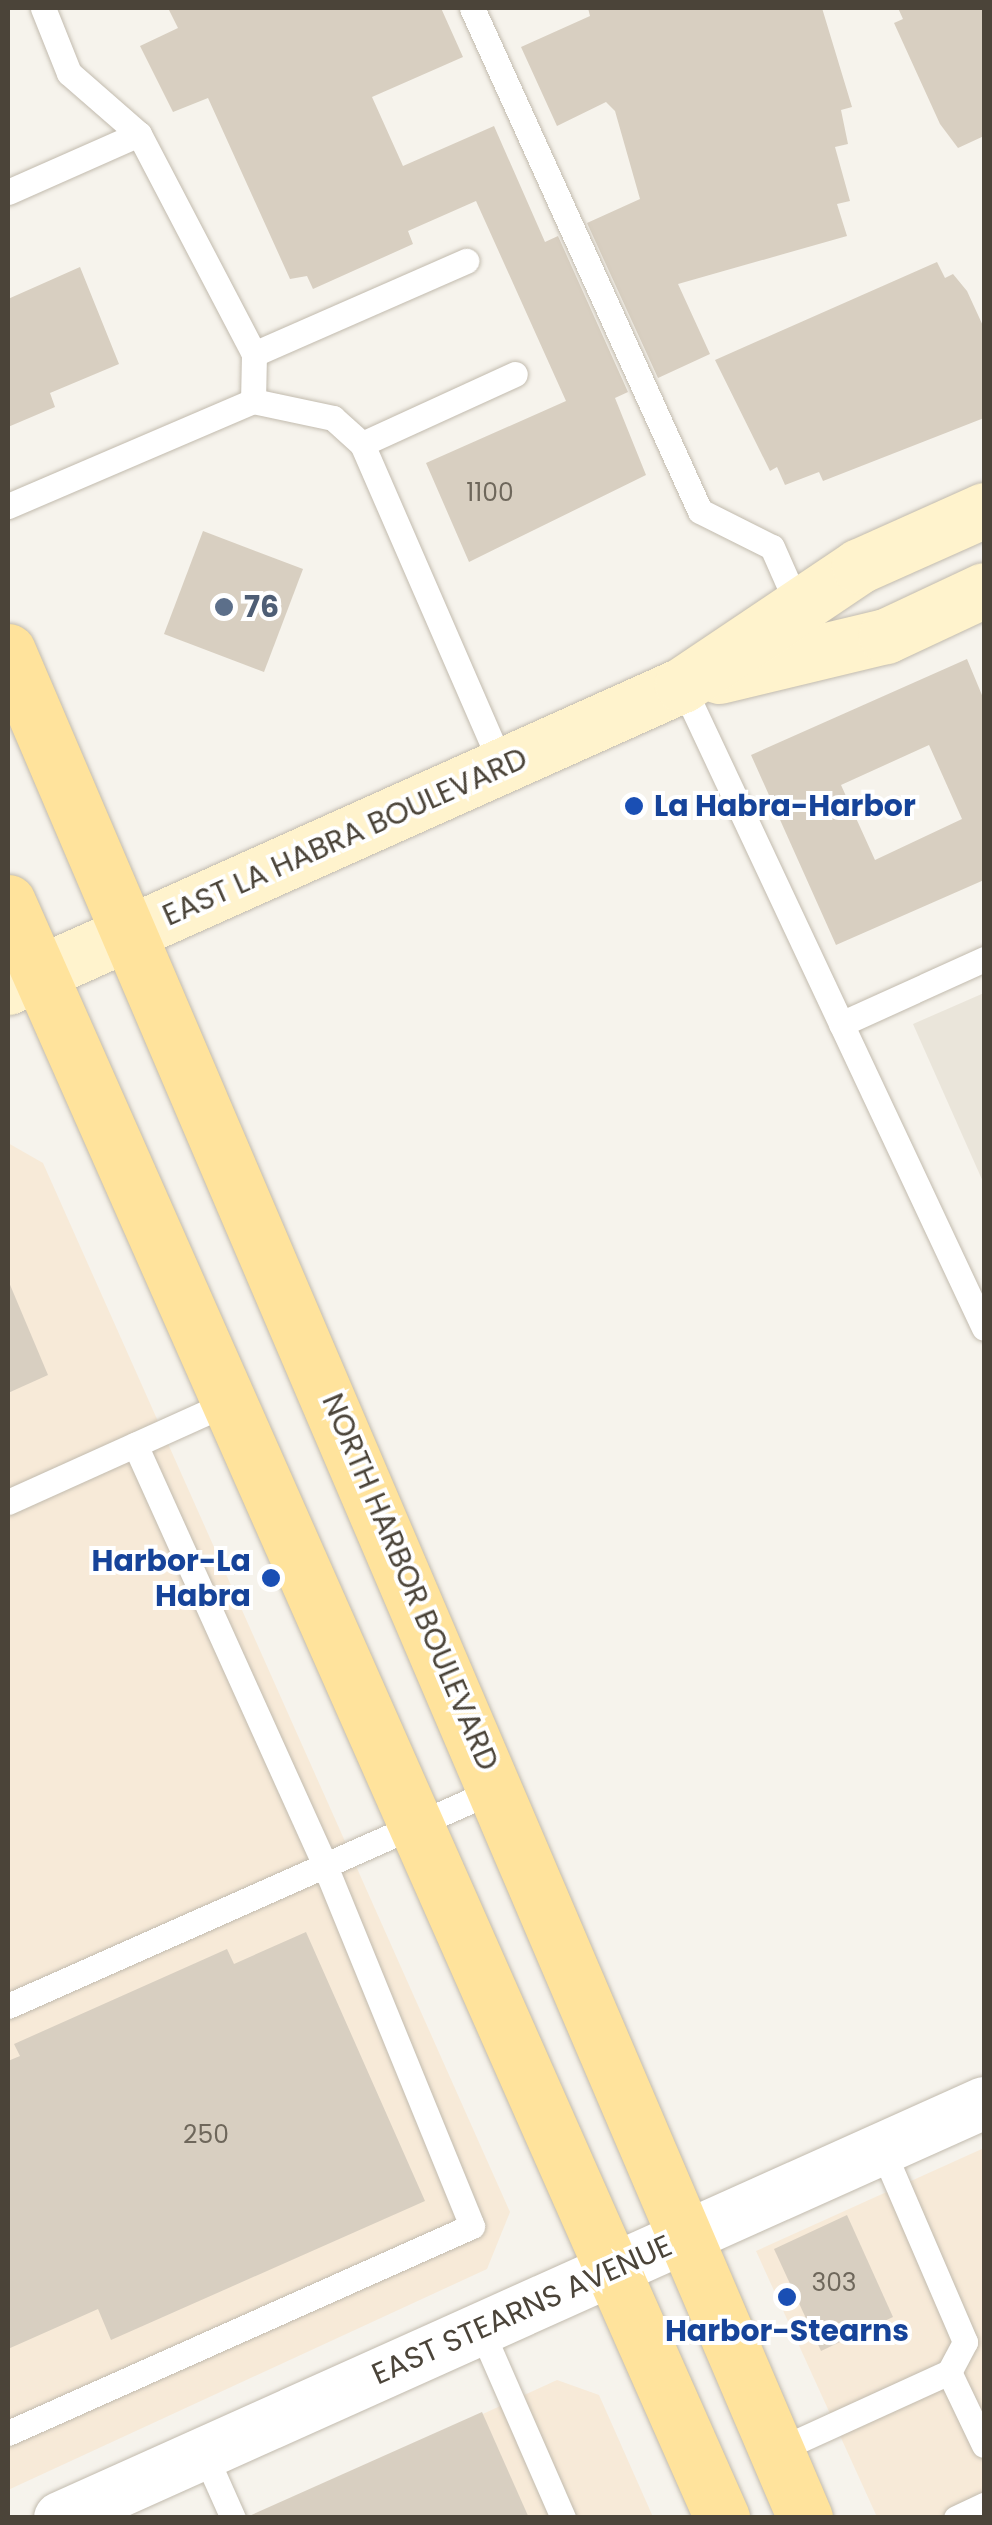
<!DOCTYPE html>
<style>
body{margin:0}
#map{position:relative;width:992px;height:2525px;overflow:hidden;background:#f6f3ec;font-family:Poppins,sans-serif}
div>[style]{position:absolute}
.residential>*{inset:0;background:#eae5da}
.commercial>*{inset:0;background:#f7ead8}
.building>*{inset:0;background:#d8cfc1}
.roads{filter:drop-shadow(0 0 2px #c2bbae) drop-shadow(0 0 2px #c2bbae)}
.service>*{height:25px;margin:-12.5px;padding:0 12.5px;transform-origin:12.5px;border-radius:12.5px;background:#fff}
.minor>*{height:52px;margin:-26px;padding:0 26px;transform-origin:26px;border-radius:26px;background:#fff}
.secondary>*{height:55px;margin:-27.5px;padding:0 27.5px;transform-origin:27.5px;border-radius:27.5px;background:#fff3cd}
.primary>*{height:55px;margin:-27.5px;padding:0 27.5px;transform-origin:27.5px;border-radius:27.5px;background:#ffe39c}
.dots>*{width:28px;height:28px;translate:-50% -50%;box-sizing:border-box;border:5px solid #fff;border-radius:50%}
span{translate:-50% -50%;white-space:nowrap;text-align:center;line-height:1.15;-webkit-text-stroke:8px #fff;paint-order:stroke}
.number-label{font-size:25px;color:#6e675b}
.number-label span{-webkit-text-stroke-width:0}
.service-label{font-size:30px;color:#4e5e75;font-weight:700}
.left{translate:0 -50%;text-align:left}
.transit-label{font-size:30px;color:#164399;font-weight:700}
.right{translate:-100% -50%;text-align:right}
.street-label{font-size:30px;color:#4b4439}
.frame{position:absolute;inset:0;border:10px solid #4b4439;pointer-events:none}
</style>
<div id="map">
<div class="residential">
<i style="clip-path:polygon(984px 993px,984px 1184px,913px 1024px)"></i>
</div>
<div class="commercial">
<i style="clip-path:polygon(8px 1143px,43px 1163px,510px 2212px,487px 2269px,8px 2490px)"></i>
<i style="clip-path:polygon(984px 2148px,984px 2517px,877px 2517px,756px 2251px)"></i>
<i style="clip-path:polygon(557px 2380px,599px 2395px,653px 2517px,256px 2518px)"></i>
</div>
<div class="building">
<i style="clip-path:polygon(168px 8px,441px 8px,463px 57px,372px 97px,403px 166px,494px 126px,545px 242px,558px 236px,628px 392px,615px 398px,646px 475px,469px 562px,426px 463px,566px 401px,476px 201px,408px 231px,413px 244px,313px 289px,307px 276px,290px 279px,208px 98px,173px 112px,140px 46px,178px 28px)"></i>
<i style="clip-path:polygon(588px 8px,822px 8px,852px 107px,841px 110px,848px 144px,835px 147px,850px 201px,837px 204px,847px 236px,678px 284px,710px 354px,658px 378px,587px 223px,640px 199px,615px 111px,606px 102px,557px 126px,521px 47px,590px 16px)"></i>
<i style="clip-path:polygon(898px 8px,984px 8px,984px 136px,958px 148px,940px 124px,894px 23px,903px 19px)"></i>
<i style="clip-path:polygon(937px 262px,945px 278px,953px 274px,967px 291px,984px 328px,984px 418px,823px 481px,819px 472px,785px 485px,777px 467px,770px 471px,715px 360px)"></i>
<i style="clip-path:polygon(80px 267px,119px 364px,50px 393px,55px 407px,8px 427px,8px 299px)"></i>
<i style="clip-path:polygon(203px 531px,303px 569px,264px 672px,164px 634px)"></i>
<i style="clip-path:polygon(evenodd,967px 659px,984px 700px,984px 880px,836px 945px,751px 755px,967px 659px,929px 745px,962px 819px,875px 860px,841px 785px,929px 745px)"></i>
<i style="clip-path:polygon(8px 1280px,48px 1375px,8px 1393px)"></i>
<i style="clip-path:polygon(306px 1932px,425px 2201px,111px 2340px,98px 2309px,8px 2349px,8px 2061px,20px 2056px,14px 2044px,227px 1949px,234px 1964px)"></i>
<i style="clip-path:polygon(847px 2215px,893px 2317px,821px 2351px,774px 2249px)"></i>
<i style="clip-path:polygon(482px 2412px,529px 2518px,249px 2518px,249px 2516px)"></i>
</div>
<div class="roads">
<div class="service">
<i style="left:43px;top:8px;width:70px;rotate:68.2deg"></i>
<i style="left:69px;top:73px;width:93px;rotate:41.1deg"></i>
<i style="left:472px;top:8px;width:552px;rotate:65.62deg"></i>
<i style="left:700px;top:511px;width:80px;rotate:26.6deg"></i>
<i style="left:772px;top:547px;width:64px;rotate:66.2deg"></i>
<i style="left:8px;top:192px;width:143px;rotate:-23.9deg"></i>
<i style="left:139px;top:134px;width:248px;rotate:62.4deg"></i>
<i style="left:254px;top:354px;width:47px;rotate:91.2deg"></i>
<i style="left:253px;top:401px;width:267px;rotate:156.8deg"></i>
<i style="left:254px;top:354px;width:232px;rotate:-23.7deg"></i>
<i style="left:253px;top:401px;width:82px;rotate:12deg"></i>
<i style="left:333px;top:418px;width:39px;rotate:42deg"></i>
<i style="left:362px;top:444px;width:168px;rotate:-24.6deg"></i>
<i style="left:362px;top:444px;width:351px;rotate:66.5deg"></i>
<i style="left:682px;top:685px;width:710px;rotate:64.84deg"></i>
<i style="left:841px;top:1024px;width:157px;rotate:-24.4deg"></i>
<i style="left:8px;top:1502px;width:248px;rotate:-24.3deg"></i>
<i style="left:8px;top:2006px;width:535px;rotate:-23.93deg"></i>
<i style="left:882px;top:2149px;width:210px;rotate:66.7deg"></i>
<i style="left:965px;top:2342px;width:34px;rotate:118deg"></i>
<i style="left:481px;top:2330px;width:205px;rotate:66.4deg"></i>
<i style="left:8px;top:2433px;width:508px;rotate:-24.04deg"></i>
<i style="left:472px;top:2226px;width:392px;rotate:-112.2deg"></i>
<i style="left:324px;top:1863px;width:459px;rotate:-114.3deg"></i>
<i style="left:776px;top:2451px;width:190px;rotate:-24.5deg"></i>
<i style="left:949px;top:2372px;width:81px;rotate:64.4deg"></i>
<i style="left:204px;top:2453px;width:71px;rotate:66deg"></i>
<i style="left:956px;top:2518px;width:31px;rotate:-25deg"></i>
</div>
<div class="minor">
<i style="left:60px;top:2518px;width:1013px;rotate:-24.19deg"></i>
</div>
<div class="secondary">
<i style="left:719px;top:676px;width:172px;rotate:-13.5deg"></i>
<i style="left:886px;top:636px;width:108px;rotate:-25.1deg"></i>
<i style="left:8px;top:987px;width:739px;rotate:-24.14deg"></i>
<i style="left:682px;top:685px;width:213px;rotate:-33.9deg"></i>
<i style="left:859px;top:566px;width:137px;rotate:-24.1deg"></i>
</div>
<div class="primary">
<i style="left:8px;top:651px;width:2030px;rotate:66.88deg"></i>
<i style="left:8px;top:902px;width:1767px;rotate:66.16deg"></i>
</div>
</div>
<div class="dots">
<i style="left:224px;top:607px;background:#5c6f8a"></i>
<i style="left:634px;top:806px;background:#1a4fb4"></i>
<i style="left:271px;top:1578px;background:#1a4fb4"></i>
<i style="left:787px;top:2297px;background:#1a4fb4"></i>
</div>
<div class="number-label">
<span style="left:490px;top:493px">1100</span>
<span style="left:206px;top:2135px">250</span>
<span style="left:834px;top:2283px">303</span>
</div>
<div class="service-label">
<span class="left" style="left:244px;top:607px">76</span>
</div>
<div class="transit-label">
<span class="left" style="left:654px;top:806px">La Habra-Harbor</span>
<span class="right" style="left:251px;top:1578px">Harbor-La<br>Habra</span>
<span style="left:787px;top:2331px">Harbor-Stearns</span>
</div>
<div class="street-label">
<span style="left:345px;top:837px;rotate:-24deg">EAST LA HABRA BOULEVARD</span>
<span style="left:410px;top:1582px;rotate:67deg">NORTH HARBOR BOULEVARD</span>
<span style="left:522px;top:2310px;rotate:-24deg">EAST STEARNS AVENUE</span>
</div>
<div class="frame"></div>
</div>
